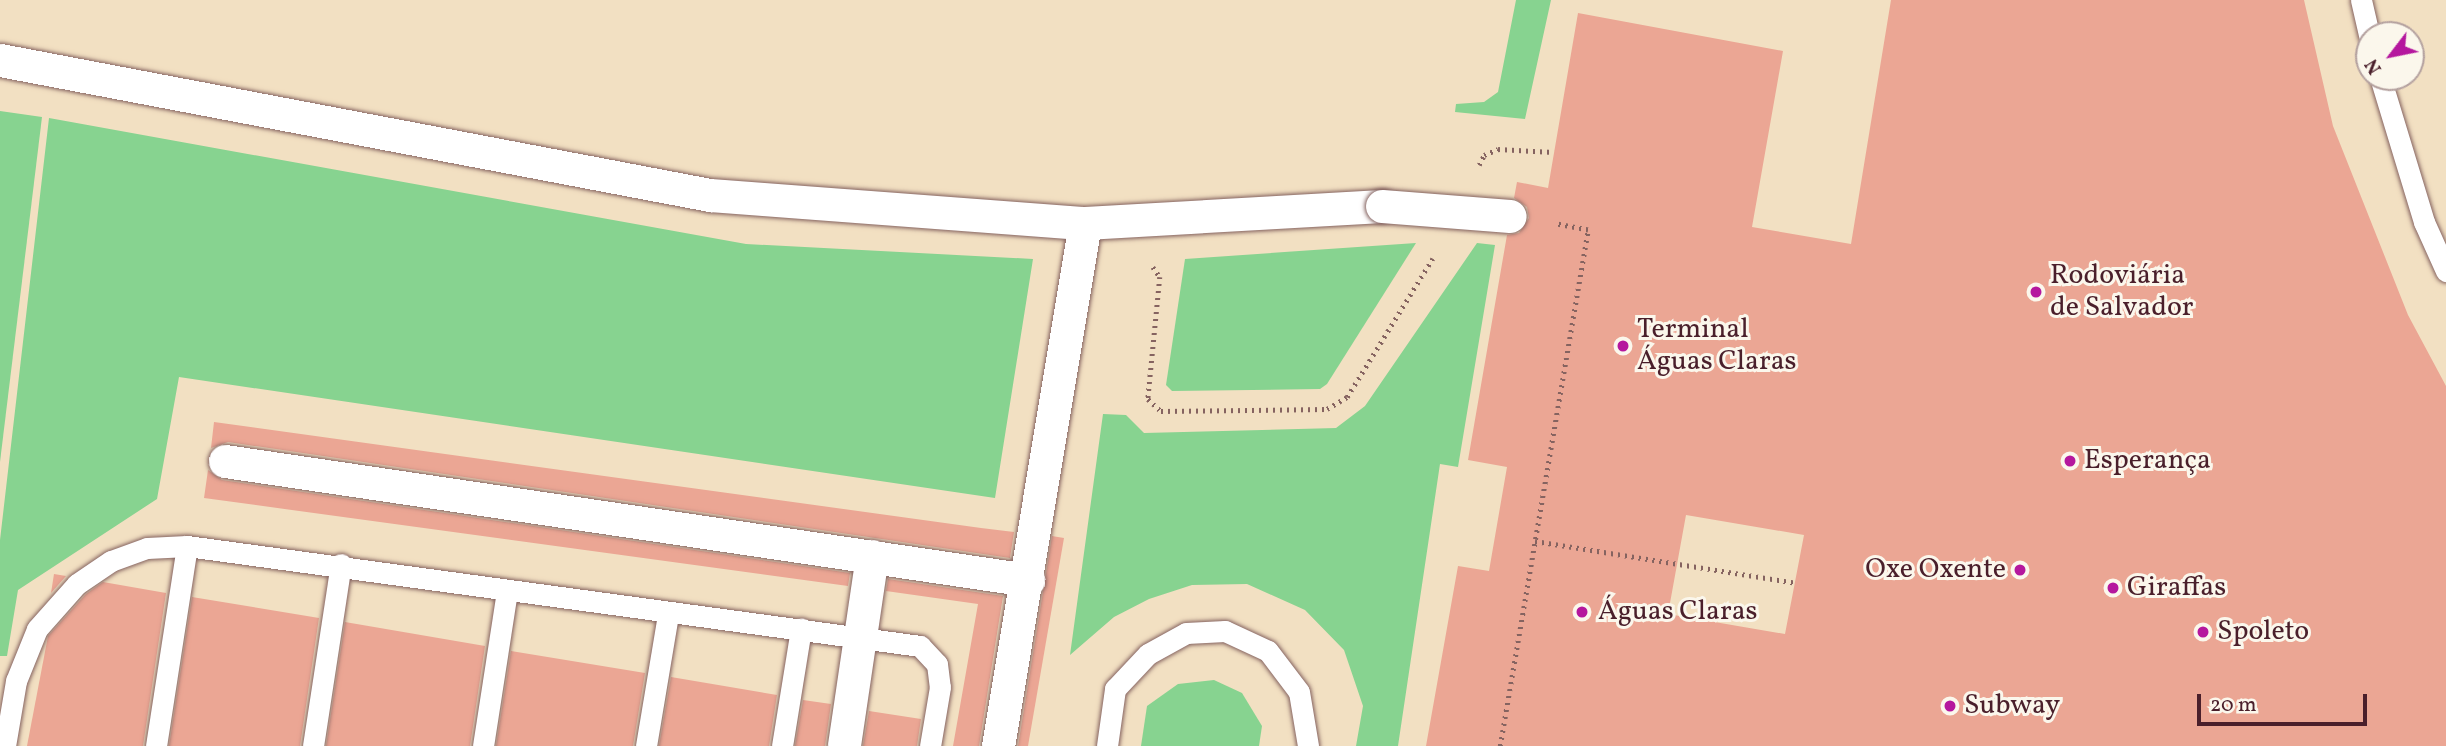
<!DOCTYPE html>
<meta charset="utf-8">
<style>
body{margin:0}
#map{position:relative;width:2446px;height:746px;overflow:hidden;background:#f2e0c2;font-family:Vollkorn,serif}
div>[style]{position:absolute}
.green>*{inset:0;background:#87d390}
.building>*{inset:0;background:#eba694}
.path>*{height:4.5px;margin-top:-2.25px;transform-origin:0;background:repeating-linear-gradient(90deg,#856360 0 2px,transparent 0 7px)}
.roads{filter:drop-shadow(0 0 2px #856360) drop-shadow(0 0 2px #856360)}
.service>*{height:21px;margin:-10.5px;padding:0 10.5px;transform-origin:10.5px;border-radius:10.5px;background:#fff}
.pedestrian>*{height:33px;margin:-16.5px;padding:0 16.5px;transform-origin:16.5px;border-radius:16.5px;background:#fff}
.bridges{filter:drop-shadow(0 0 2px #856360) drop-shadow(0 0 2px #856360)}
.pedestrian-bridge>*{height:33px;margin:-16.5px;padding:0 16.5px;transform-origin:16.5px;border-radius:16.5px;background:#fff}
.dots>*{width:19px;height:19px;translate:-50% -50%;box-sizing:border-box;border:4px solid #fbf7ec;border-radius:50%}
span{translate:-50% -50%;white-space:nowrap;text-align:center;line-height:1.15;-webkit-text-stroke:6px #fbf7ec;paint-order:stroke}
.poi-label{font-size:28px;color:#4a1f2b}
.left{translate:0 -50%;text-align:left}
.right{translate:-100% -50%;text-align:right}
.north{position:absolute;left:2355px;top:21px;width:70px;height:70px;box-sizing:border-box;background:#fbf7ec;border:2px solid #b4a19f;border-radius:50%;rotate:238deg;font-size:19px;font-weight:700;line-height:28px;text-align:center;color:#4a1f2b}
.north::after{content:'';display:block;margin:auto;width:24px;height:32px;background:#b5179e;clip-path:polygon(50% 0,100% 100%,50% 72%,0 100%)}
.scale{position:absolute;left:2197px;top:694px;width:170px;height:32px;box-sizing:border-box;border:4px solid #4a1f2b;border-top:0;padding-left:9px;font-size:21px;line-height:24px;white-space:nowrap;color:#4a1f2b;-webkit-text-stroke:5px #fbf7ec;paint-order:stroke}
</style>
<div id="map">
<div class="green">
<i style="clip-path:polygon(1516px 0,1551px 0,1525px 119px,1455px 112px,1456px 104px,1484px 102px,1498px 92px)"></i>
<i style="clip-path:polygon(0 111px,42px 117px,0 462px)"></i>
<i style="clip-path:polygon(49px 118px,746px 244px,1033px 259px,995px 498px,179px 377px,157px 499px,18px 590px,7px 656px,0 656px,0 540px)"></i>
<i style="clip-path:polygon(1416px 243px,1327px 384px,1320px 389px,1172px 391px,1166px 385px,1185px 259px)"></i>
<i style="clip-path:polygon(1477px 243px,1495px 245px,1458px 467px,1440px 464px,1398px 746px,1356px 746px,1363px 706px,1344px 650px,1305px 610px,1247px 584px,1192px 585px,1149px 599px,1114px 617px,1070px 655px,1103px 414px,1126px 415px,1144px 433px,1336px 428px,1365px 406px)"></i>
<i style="clip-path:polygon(1214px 680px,1242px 693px,1262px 726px,1259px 746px,1141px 746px,1147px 706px,1178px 684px)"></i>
</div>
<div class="building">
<i style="clip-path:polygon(evenodd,1891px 0,2304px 0,2333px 126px,2408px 315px,2446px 386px,2446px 746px,1426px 746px,1458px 566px,1489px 571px,1507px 467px,1468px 460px,1507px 235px,1519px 233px,1529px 218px,1527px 207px,1514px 198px,1517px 182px,1548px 188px,1578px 13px,1783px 51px,1752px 227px,1851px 244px,1891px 0,1686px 515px,1804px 535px,1785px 634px,1668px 614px,1686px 515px)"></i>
<i style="clip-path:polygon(214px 422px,981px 528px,1014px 532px,1010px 558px,228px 442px,211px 448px)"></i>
<i style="clip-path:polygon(208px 470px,222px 480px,850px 573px,848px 586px,204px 498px)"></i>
<i style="clip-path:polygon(1052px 536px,1064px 538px,1028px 746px,1018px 746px)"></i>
<i style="clip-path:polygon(54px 574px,66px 576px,51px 593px)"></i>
<i style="clip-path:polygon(888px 579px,1003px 596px,979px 746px,953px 746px,978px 604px,886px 591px)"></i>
<i style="clip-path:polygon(103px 582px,166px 593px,143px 746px,27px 746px,48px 636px,86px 594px)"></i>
<i style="clip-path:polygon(192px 597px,319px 618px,300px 746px,169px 746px)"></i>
<i style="clip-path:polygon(345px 622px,485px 646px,470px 746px,326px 746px)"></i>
<i style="clip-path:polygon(511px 651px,645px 673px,633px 746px,496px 746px)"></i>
<i style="clip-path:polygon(671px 677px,777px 695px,769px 746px,659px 746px)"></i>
<i style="clip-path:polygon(803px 700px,831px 704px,825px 746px,795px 746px)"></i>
<i style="clip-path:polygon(869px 711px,921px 719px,917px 746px,863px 746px)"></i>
</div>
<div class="path">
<i style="left:1479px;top:165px;width:11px;rotate:-63deg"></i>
<i style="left:1484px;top:155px;width:15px;rotate:-23deg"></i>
<i style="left:1498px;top:149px;width:56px;rotate:3.1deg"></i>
<i style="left:1153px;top:267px;width:12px;rotate:55deg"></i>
<i style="left:1160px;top:277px;width:123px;rotate:95.6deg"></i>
<i style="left:1148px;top:399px;width:18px;rotate:43deg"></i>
<i style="left:1161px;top:411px;width:166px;rotate:-0.7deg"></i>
<i style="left:1327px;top:409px;width:23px;rotate:-31deg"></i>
<i style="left:1347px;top:397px;width:163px;rotate:-58.3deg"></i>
<i style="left:1535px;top:541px;width:264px;rotate:9.1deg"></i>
<i style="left:1500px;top:746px;width:523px;rotate:-80.32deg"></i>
<i style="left:1588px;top:230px;width:33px;rotate:-169deg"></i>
</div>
<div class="roads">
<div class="service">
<i style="left:2361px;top:0;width:37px;rotate:77deg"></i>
<i style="left:2380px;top:77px;width:152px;rotate:73.1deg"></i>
<i style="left:2424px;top:222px;width:54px;rotate:65.8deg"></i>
<i style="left:5px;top:746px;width:66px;rotate:-80.4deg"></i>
<i style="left:16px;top:681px;width:56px;rotate:-68deg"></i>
<i style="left:37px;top:629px;width:60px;rotate:-48.4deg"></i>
<i style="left:77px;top:584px;width:41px;rotate:-34.1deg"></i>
<i style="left:111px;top:561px;width:38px;rotate:-20deg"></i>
<i style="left:147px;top:548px;width:40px;rotate:-2.9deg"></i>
<i style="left:187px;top:546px;width:740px;rotate:7.77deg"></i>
<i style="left:920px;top:646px;width:25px;rotate:47deg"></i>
<i style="left:937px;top:664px;width:23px;rotate:83deg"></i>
<i style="left:940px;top:687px;width:60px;rotate:99.6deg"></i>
<i style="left:156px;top:746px;width:202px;rotate:-81.2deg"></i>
<i style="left:313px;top:746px;width:184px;rotate:-81.3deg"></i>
<i style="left:483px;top:746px;width:157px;rotate:-81.2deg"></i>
<i style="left:646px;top:746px;width:134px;rotate:-80.5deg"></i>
<i style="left:782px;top:746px;width:119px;rotate:-80.8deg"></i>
<i style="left:1107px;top:746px;width:58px;rotate:-82deg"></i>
<i style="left:1115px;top:689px;width:48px;rotate:-46.7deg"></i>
<i style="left:1148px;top:654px;width:43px;rotate:-28.9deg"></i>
<i style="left:1186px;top:633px;width:39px;rotate:-3deg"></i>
<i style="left:1225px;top:631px;width:47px;rotate:24.9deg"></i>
<i style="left:1268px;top:651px;width:51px;rotate:52.9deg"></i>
<i style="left:1299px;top:692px;width:55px;rotate:80.5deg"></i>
</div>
<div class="pedestrian">
<i style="left:0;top:60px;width:723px;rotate:10.77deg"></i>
<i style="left:710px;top:195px;width:376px;rotate:4.3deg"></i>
<i style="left:1085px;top:223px;width:297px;rotate:-3.3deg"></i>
<i style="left:225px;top:461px;width:812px;rotate:8.43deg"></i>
<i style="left:844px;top:745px;width:191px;rotate:-81.6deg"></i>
<i style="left:998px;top:746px;width:530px;rotate:-80.56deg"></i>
</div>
</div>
<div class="bridges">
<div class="pedestrian-bridge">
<i style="left:1382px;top:206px;width:128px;rotate:4.5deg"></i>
</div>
</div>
<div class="dots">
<i style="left:2036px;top:292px;background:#b5179e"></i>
<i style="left:1623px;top:346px;background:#b5179e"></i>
<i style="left:2070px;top:461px;background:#b5179e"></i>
<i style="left:2020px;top:570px;background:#b5179e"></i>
<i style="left:2113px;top:588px;background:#b5179e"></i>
<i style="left:1582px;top:612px;background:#b5179e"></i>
<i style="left:2203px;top:632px;background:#b5179e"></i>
<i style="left:1950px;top:706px;background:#b5179e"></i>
</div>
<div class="poi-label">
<span class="left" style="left:2050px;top:292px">Rodoviária<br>de Salvador</span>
<span class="left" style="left:1637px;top:346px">Terminal<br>Águas Claras</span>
<span class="left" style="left:2084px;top:461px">Esperança</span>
<span class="right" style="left:2006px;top:570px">Oxe Oxente</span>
<span class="left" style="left:2127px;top:588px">Giraffas</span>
<span class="left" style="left:1598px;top:612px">Águas Claras</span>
<span class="left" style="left:2217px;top:632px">Spoleto</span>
<span class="left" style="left:1964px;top:706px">Subway</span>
</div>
<div class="north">N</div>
<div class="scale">20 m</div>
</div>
